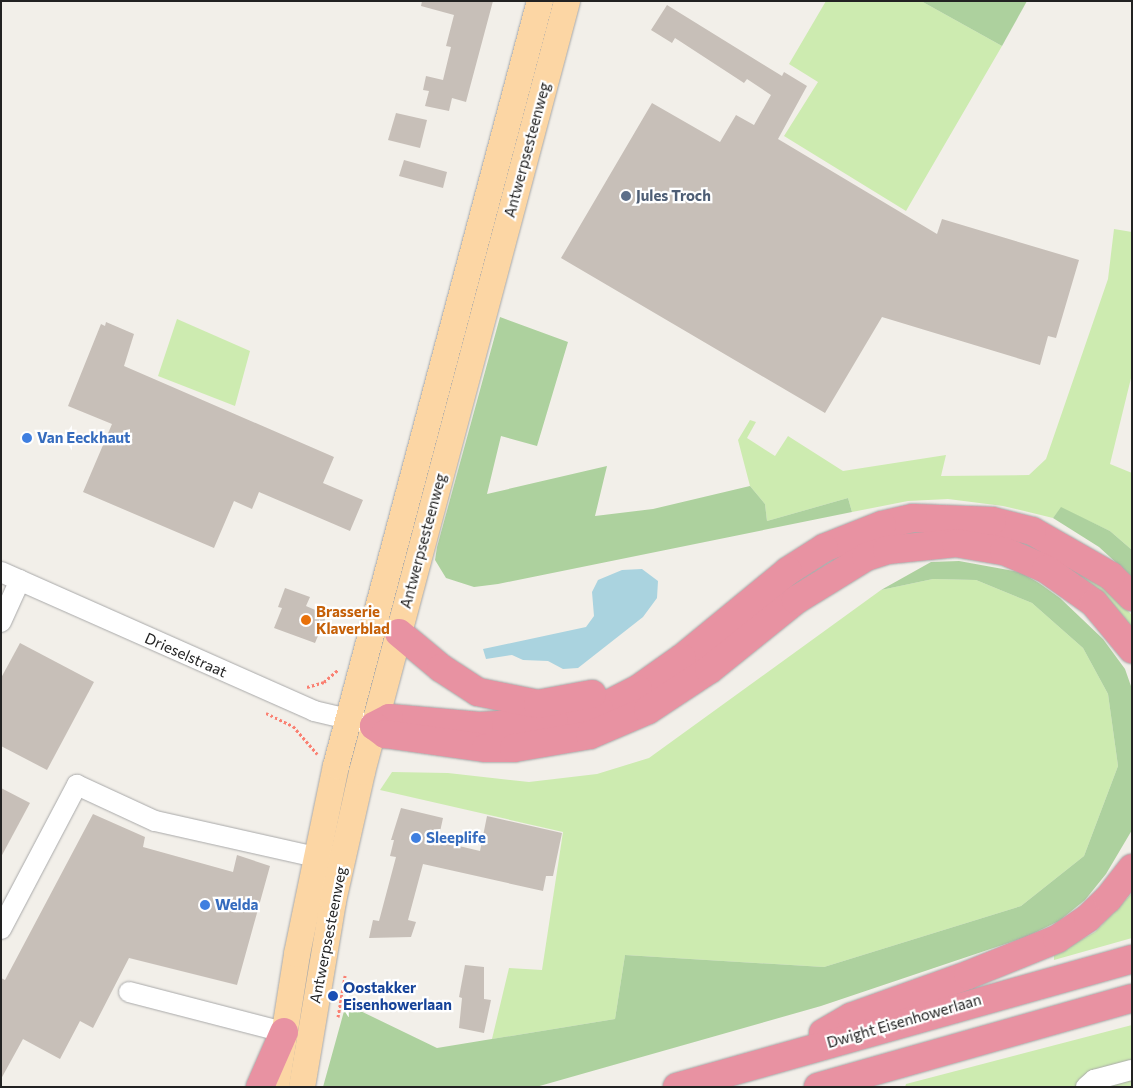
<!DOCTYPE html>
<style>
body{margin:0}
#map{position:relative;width:1133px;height:1088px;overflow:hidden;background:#f2efe9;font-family:Commissioner,sans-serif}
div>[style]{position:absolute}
.grass>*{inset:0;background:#cdebb0}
.forest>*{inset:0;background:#add19e}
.water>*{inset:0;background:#aad3df}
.building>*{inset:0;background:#c7bfb8}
.path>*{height:3px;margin-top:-1.5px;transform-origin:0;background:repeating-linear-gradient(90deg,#fa8072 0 2.5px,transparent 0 5px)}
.roads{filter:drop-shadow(0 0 1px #a9a9a9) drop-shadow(0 0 1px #a9a9a9)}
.minor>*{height:20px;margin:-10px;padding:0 10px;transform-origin:10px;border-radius:10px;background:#fff}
.major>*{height:26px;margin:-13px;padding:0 13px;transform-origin:13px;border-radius:13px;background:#fcd6a4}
.highway>*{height:28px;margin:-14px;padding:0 14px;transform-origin:14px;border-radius:14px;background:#e892a2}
.dots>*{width:14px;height:14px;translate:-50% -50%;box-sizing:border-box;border:2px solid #fff;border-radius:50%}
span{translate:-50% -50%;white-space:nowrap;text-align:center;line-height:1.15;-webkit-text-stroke:4.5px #fff;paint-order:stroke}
.street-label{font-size:15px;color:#222}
.service-label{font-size:15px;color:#4e5e75;font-weight:700}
.left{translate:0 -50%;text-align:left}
.shop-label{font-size:15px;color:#366cbe;font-weight:700}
.food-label{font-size:15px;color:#c56008;font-weight:700}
.transit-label{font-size:15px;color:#164399;font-weight:700}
.frame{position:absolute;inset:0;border:2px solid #222;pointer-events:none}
</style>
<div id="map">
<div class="grass">
<i style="clip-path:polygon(826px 1px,921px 1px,1002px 46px,906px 211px,784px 136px,818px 82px,789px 64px)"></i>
<i style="clip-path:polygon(1114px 229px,1132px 232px,1132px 374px,1110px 464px,1132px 473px,1132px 550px,1110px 531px,1061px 508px,1053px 518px,1003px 506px,948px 499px,908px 501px,852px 512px,848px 498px,767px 521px,765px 504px,750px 486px,738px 440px,750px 420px,756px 422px,747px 438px,775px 456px,788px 436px,843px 471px,946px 455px,941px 476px,1029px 475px,1046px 459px,1108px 279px)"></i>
<i style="clip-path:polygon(177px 319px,250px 351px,235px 406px,158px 376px)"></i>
<i style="clip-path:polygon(1031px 541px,1107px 590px,1132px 615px,1132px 631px,1028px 548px)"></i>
<i style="clip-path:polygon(933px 579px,976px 580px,1032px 603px,1083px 648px,1108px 694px,1118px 766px,1084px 856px,1021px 906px,824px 967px,625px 955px,615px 1019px,492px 1039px,509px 968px,542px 970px,563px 832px,380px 790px,392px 772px,448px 773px,529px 782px,597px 774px,649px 758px,881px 590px)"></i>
<i style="clip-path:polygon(1132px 893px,1132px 938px,1054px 960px,1054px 955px,1095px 932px)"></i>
<i style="clip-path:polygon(1132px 1025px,1132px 1087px,905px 1087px,906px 1084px)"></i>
</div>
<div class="forest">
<i style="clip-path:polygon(921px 1px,1027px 1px,1002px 46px)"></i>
<i style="clip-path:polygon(500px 317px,568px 342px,537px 446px,501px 436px,487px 494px,607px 466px,595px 516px,653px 509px,750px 486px,765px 504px,767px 521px,848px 498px,852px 512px,498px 584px,474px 587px,446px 578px,435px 560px,437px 547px)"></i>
<i style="clip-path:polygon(1061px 507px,1110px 531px,1132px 550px,1132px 577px,1099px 547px,1053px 518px)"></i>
<i style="clip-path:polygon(959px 561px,1020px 572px,1039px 583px,1060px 598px,1103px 639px,1125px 669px,1132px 689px,1132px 830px,1106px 874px,1085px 900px,1059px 921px,1026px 937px,821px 1006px,536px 1087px,323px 1087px,346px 1004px,437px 1048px,615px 1019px,625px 955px,824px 967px,1021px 906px,1084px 856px,1118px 766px,1108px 694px,1083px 648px,1032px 603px,976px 580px,933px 579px,881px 590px,931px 562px)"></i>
</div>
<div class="water">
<i style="clip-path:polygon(642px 569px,658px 581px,657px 598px,643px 617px,578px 668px,563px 669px,548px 661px,523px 660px,512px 655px,486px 659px,483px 649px,586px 627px,594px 616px,592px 592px,598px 580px,622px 570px)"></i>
</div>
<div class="building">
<i style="clip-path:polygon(422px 1px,493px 1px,466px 102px,452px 98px,449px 111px,425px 106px,429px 91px,423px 90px,426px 76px,443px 80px,451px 47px,446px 46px,454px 15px,421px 6px)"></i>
<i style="clip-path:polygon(667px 5px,782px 76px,784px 72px,807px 86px,778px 139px,937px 234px,942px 219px,1079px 260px,1056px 338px,1048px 336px,1040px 365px,882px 317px,825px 413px,561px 258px,652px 103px,720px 142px,736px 115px,754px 125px,771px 95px,747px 79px,744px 83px,675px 38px,672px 43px,651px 30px)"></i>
<i style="clip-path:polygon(396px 113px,427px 120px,420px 148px,388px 140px)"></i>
<i style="clip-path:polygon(404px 160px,447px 172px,443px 188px,399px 176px)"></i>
<i style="clip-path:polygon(106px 322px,134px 334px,124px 366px,334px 457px,323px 483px,363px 500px,350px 531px,259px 492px,252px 509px,234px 501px,214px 548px,83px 492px,112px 424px,68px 406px,101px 324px,105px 326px)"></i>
<i style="clip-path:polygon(285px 588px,310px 597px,306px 606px,327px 615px,315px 643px,274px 628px,282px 608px,278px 607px)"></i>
<i style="clip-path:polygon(20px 643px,94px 682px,47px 770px,1px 746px,1px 678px)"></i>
<i style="clip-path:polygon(1px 788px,30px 803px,1px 857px)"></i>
<i style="clip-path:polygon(401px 808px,443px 818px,438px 841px,480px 851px,487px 816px,562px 833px,553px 876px,546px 876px,543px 891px,423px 864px,408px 920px,416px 922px,411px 937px,369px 938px,373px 920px,379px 921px,396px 857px,390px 856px,394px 840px,391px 840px)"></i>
<i style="clip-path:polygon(93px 814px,145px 837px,143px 847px,233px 872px,237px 855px,270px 866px,237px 985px,129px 958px,93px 1028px,80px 1021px,60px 1059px,23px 1039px,1px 1079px,1px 978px,5px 980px)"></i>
<i style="clip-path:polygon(465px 965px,484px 967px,484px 999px,491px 1000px,484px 1033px,459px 1028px,462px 998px,459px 997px)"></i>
</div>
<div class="path">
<i style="left:307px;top:687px;width:18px;rotate:-16deg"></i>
<i style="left:324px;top:682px;width:18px;rotate:-41deg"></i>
<i style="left:266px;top:713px;width:30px;rotate:26deg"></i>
<i style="left:293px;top:726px;width:37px;rotate:49deg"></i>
<i style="left:338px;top:1017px;width:42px;rotate:-80.3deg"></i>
</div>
<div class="roads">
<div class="minor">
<i style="left:1px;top:572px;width:342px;rotate:23.9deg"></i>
<i style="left:314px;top:711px;width:48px;rotate:13.2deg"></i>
<i style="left:1px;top:622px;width:46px;rotate:-65.7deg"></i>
<i style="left:1px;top:929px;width:163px;rotate:-62.2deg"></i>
<i style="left:77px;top:785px;width:86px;rotate:24.8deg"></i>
<i style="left:155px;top:821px;width:165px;rotate:12.6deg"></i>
<i style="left:129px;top:992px;width:160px;rotate:14.5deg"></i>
<i style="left:1086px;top:1087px;width:11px;rotate:-41deg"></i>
<i style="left:1094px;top:1080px;width:39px;rotate:-15deg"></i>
</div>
<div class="major">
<i style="left:276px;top:1087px;width:135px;rotate:-81deg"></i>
<i style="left:297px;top:954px;width:192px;rotate:-78.3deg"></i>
<i style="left:336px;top:766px;width:792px;rotate:-75.07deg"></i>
<i style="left:302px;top:1087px;width:189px;rotate:-80.5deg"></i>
<i style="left:333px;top:901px;width:132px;rotate:-77.3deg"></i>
<i style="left:362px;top:772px;width:798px;rotate:-75.11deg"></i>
</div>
<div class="highway">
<i style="left:1132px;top:597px;width:30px;rotate:-135deg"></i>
<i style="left:1111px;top:576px;width:91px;rotate:-150.3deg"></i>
<i style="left:1032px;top:531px;width:41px;rotate:-166deg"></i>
<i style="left:992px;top:521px;width:79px;rotate:-177.8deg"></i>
<i style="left:913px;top:518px;width:32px;rotate:167deg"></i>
<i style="left:882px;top:525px;width:62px;rotate:158.4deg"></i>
<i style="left:824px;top:548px;width:43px;rotate:147.4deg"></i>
<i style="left:788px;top:571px;width:137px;rotate:140.6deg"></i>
<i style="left:682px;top:658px;width:54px;rotate:144.8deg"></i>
<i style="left:638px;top:689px;width:44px;rotate:152.9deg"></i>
<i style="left:599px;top:709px;width:47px;rotate:163.9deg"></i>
<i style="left:554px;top:722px;width:75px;rotate:176.9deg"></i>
<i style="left:479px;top:726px;width:90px;rotate:-174.9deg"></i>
<i style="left:389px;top:718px;width:17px;rotate:152deg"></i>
<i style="left:374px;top:726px;width:14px;rotate:36deg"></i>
<i style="left:385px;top:734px;width:102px;rotate:7.9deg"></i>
<i style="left:486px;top:748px;width:28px"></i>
<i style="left:514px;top:748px;width:77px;rotate:-9.7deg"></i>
<i style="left:590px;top:735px;width:63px;rotate:-23.3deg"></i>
<i style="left:648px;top:710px;width:73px;rotate:-33.3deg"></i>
<i style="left:709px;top:670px;width:112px;rotate:-38.8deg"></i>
<i style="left:796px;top:600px;width:82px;rotate:-31.6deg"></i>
<i style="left:866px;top:557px;width:22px;rotate:-18deg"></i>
<i style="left:887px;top:550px;width:69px;rotate:-5.8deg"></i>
<i style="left:956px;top:543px;width:49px;rotate:9.5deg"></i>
<i style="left:1004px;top:551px;width:46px;rotate:23.2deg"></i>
<i style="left:1046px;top:569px;width:59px;rotate:35.3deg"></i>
<i style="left:1094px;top:603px;width:60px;rotate:50.4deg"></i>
<i style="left:399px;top:633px;width:55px;rotate:39.8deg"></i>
<i style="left:441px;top:668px;width:44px;rotate:33deg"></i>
<i style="left:478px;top:692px;width:61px;rotate:11.3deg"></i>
<i style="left:538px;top:704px;width:55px;rotate:-10.5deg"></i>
<i style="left:823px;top:1033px;width:32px;rotate:-30deg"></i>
<i style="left:851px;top:1017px;width:124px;rotate:-19.7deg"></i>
<i style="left:968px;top:975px;width:96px;rotate:-22deg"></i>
<i style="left:1057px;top:939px;width:37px;rotate:-34deg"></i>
<i style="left:1088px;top:918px;width:28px;rotate:-44deg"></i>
<i style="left:1108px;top:899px;width:39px;rotate:-52deg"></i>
<i style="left:260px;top:1087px;width:60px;rotate:-66.4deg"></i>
<i style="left:677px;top:1087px;width:473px;rotate:-15.7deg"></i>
<i style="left:818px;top:1087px;width:326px;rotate:-15.8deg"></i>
</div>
</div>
<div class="dots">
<i style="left:626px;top:196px;background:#5c6f8a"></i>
<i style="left:27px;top:438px;background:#3f7fe0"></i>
<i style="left:306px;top:620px;background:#e8710a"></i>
<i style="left:416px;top:838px;background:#3f7fe0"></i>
<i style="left:205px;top:905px;background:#3f7fe0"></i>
<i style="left:333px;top:996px;background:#1a4fb4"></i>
</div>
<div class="street-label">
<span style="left:527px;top:150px;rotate:-75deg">Antwerpsesteenweg</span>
<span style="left:423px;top:541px;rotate:-75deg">Antwerpsesteenweg</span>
<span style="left:186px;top:655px;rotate:24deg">Drieselstraat</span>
<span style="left:328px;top:935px;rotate:-79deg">Antwerpsesteenweg</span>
<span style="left:904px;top:1021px;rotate:-16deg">Dwight Eisenhowerlaan</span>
</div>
<div class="service-label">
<span class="left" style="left:636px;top:196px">Jules Troch</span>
</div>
<div class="shop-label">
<span class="left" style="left:37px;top:438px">Van Eeckhaut</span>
<span class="left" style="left:426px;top:838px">Sleeplife</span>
<span class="left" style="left:215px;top:905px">Welda</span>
</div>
<div class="food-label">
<span class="left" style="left:316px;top:620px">Brasserie<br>Klaverblad</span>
</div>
<div class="transit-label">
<span class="left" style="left:343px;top:996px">Oostakker<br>Eisenhowerlaan</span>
</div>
<div class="frame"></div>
</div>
